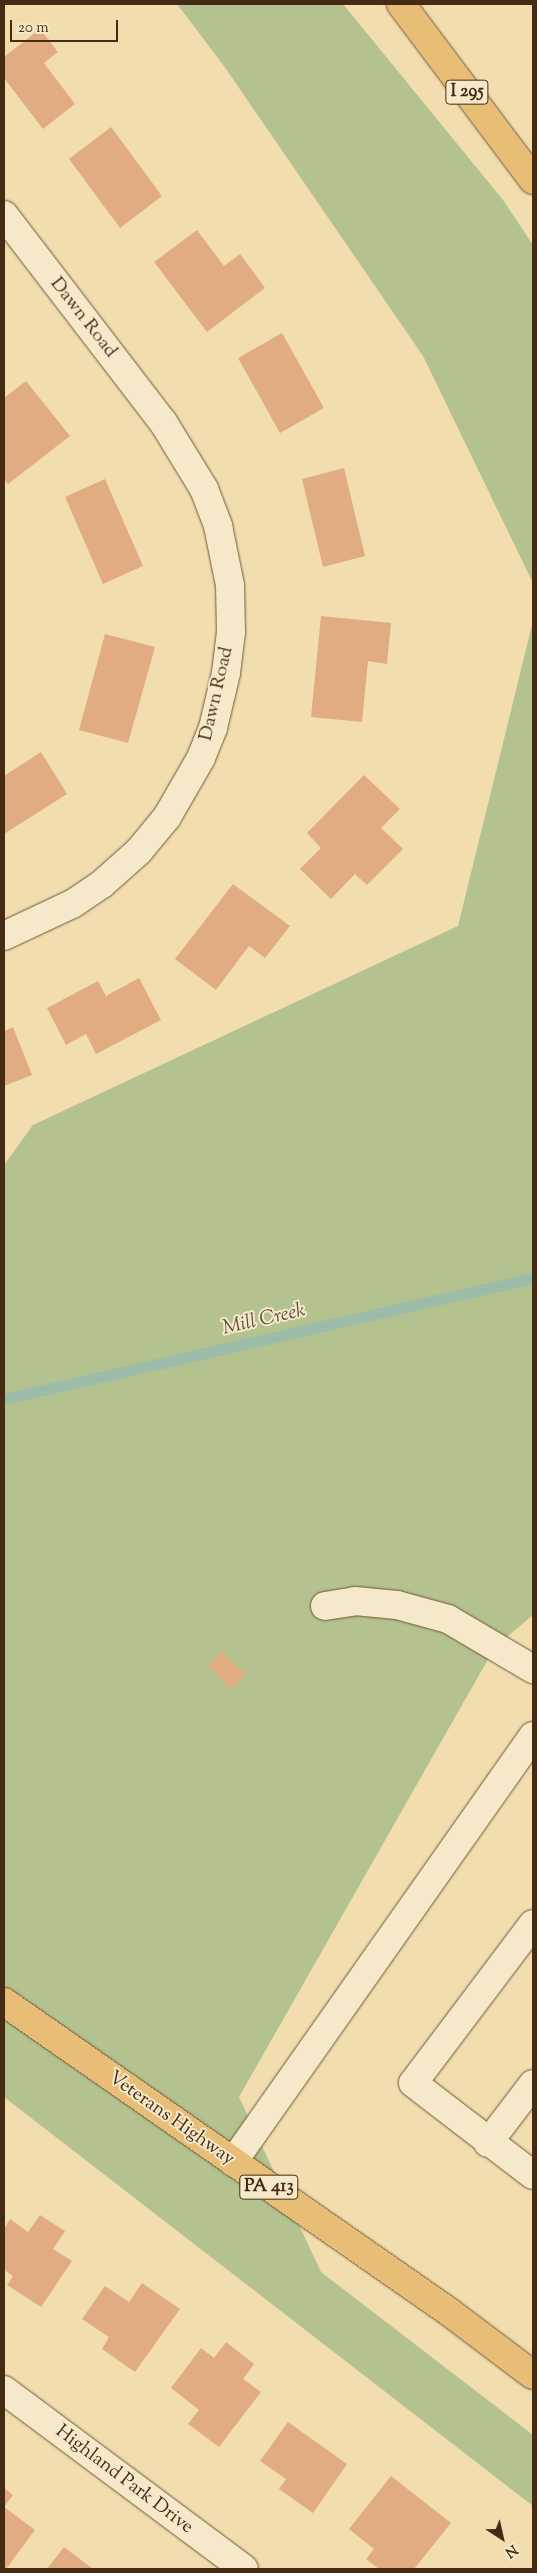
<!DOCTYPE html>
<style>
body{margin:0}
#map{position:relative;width:537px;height:2573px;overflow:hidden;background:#f1ddae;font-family:"Sorts Mill Goudy",serif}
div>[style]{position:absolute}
.green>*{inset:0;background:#b4c28f}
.stream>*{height:11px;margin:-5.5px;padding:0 5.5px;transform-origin:5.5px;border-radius:5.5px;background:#9bbca8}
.building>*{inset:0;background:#e2ac83}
.roads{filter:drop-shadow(0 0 1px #70583a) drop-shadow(0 0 1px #70583a)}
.minor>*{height:28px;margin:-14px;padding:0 14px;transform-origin:14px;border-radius:14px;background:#f6e9ca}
.major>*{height:28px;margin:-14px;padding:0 14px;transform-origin:14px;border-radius:14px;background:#e8be77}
.highway>*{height:28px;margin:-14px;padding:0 14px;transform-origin:14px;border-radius:14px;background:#e8be77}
span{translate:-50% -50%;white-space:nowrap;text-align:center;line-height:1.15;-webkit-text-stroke:4px #f6e9ca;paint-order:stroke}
.shield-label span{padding:1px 4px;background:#f6e9ca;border:1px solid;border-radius:4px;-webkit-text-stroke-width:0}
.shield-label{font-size:18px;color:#452b14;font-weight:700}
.street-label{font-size:19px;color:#452b14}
.water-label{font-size:20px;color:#5a4f39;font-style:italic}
.frame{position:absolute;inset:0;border:5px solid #452b14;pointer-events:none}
.north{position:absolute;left:477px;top:2513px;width:50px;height:50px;-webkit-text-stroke:4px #f6e9ca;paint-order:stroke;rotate:145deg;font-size:14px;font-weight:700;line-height:20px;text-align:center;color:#452b14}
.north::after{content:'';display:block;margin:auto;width:18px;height:22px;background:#452b14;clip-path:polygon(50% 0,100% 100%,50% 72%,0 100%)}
.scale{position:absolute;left:10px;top:20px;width:108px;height:22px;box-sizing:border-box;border:2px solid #452b14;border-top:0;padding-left:6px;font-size:15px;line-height:18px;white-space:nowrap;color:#452b14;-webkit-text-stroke:4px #f6e9ca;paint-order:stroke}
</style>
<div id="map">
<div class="green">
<i style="clip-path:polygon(177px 4px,343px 4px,503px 200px,533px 245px,533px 583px,423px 356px,224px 66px)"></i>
<i style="clip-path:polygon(533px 621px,533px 1615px,495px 1647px,239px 2097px,321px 2272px,533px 2435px,533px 2506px,4px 2097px,4px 1165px,33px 1125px,458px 926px)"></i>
</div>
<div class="stream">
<i style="left:4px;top:1399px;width:543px;rotate:-12.88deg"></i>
</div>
<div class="building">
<i style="clip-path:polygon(40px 29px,58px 52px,44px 63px,75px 104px,43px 129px,4px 78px,4px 57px)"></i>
<i style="clip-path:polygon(111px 127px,162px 196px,120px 228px,69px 159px)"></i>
<i style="clip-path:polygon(197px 230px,224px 266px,240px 254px,265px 288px,207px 332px,154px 262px)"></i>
<i style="clip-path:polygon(282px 333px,324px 408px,280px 433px,238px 358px)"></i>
<i style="clip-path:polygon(26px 381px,70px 436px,8px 484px,4px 479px,4px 398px)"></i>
<i style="clip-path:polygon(344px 468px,365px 556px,323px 567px,302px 479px)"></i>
<i style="clip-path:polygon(105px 479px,143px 566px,103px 584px,65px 497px)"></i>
<i style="clip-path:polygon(321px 616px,391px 623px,387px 664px,368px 661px,362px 722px,311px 717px)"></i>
<i style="clip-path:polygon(105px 634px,155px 647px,128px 743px,79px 730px)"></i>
<i style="clip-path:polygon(41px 752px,67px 794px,4px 834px,4px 776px)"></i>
<i style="clip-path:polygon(364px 775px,400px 809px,381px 828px,403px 849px,367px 885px,355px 874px,331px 899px,300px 869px,321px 848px,307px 833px)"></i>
<i style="clip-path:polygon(233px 884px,290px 926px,265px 958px,249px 946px,216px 990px,175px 959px)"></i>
<i style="clip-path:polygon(139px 978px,161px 1020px,96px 1054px,86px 1034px,66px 1045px,47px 1008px,98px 981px,106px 996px)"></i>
<i style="clip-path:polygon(13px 1027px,32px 1075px,4px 1086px,4px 1031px)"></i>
<i style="clip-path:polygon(222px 1651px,246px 1675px,231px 1689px,208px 1666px)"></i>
<i style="clip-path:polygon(40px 2215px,65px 2231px,53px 2249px,72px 2261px,41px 2307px,7px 2285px,13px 2276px,4px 2270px,4px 2229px,10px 2219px,28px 2232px)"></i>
<i style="clip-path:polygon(142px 2283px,180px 2309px,135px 2372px,102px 2349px,109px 2337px,82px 2319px,105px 2286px,129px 2302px)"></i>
<i style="clip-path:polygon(226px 2342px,254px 2364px,243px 2379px,261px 2392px,219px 2447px,188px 2424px,199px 2410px,171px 2388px,201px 2348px,214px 2358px)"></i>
<i style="clip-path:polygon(288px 2422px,347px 2464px,313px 2513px,279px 2489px,286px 2479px,260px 2461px)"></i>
<i style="clip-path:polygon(391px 2476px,451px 2523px,414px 2569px,379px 2569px,366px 2559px,374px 2549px,349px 2529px)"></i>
<i style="clip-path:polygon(4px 2488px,13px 2495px,4px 2507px)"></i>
<i style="clip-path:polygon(4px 2507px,35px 2530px,6px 2569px,4px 2567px)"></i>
<i style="clip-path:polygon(64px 2547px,93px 2569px,47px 2569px)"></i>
</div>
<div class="roads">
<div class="minor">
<i style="left:4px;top:215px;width:261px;rotate:52.5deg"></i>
<i style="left:163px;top:422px;width:79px;rotate:58.5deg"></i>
<i style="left:204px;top:489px;width:40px;rotate:69deg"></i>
<i style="left:218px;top:526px;width:60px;rotate:78.5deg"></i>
<i style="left:230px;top:585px;width:47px;rotate:88.8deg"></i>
<i style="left:231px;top:632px;width:41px;rotate:97deg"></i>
<i style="left:226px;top:673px;width:57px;rotate:103.3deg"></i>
<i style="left:213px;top:728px;width:32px;rotate:112deg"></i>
<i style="left:201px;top:758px;width:68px;rotate:120deg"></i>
<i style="left:167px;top:817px;width:44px;rotate:129.5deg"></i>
<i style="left:139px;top:851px;width:50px;rotate:138.3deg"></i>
<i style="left:102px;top:884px;width:36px;rotate:146deg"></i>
<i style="left:72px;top:904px;width:75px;rotate:154.8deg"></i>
<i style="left:325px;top:1606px;width:30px;rotate:-9deg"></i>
<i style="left:355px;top:1601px;width:42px;rotate:5.4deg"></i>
<i style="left:397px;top:1605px;width:53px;rotate:15.4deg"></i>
<i style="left:448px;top:1619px;width:99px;rotate:30.5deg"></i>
<i style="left:533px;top:1924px;width:199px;rotate:127deg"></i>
<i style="left:413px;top:2083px;width:151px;rotate:37.5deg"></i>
<i style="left:488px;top:2143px;width:74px;rotate:-52.7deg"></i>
<i style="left:233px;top:2162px;width:521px;rotate:-54.85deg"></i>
<i style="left:4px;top:2390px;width:299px;rotate:36.7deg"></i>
</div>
<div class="major">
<i style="left:4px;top:2002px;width:541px;rotate:34.84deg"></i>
<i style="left:448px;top:2311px;width:106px;rotate:37deg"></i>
</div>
<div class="highway">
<i style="left:401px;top:4px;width:220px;rotate:53.1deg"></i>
</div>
</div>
<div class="shield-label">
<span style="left:467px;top:92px">I 295</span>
<span style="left:269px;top:2187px">PA 413</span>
</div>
<div class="street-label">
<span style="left:83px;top:318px;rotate:52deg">Dawn Road</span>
<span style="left:217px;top:694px;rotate:-77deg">Dawn Road</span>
<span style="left:171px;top:2119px;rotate:35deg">Veterans Highway</span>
<span style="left:124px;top:2480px;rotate:37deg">Highland Park Drive</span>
</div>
<div class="water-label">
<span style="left:264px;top:1320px;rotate:-13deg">Mill Creek</span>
</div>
<div class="frame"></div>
<div class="north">N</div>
<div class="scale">20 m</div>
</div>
